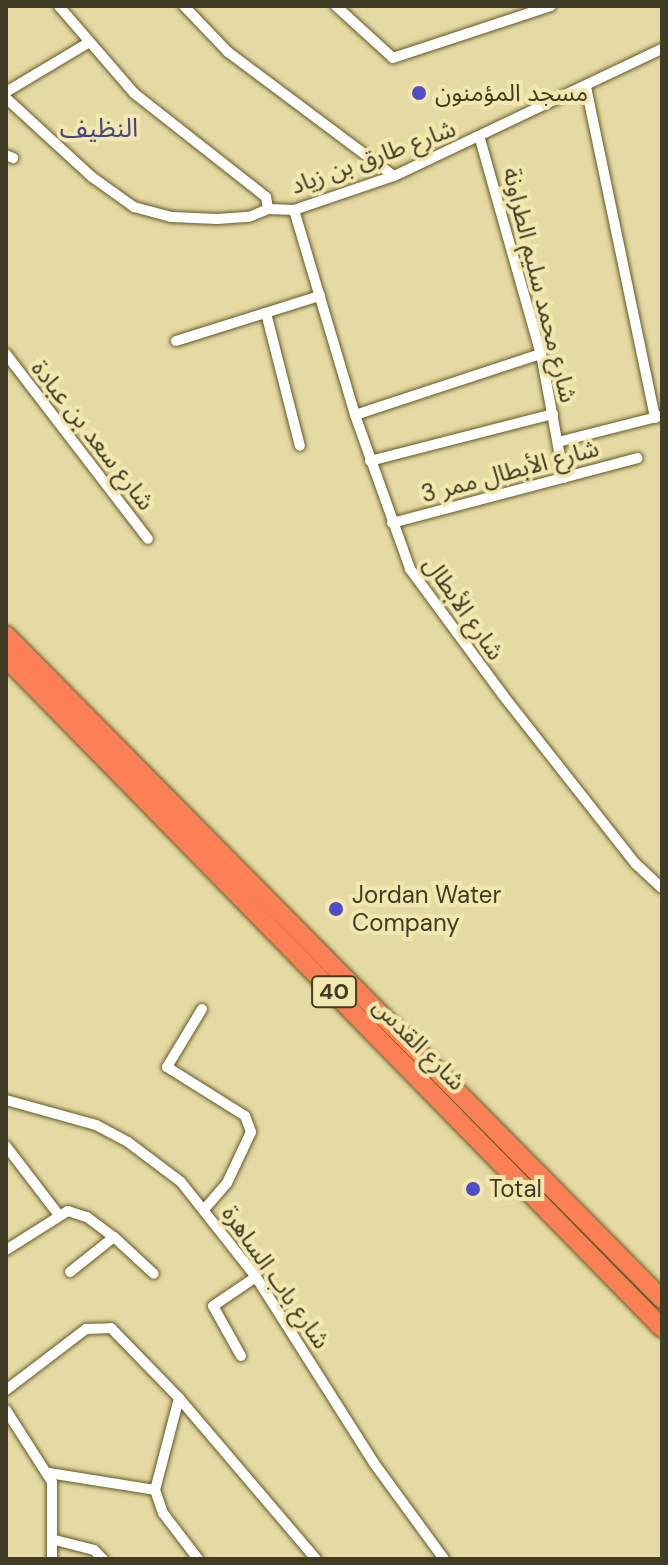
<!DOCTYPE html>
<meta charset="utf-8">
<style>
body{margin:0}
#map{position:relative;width:668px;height:1565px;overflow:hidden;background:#e5daa3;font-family:"DM Sans","Noto Sans Arabic",sans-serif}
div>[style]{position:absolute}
.roads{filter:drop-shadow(0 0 2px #645a25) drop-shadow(0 0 2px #645a25)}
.street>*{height:10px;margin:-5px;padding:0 5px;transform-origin:5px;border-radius:5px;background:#fff}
.highway>*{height:18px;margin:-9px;padding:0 9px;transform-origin:9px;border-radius:9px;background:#fb7f55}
.dots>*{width:22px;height:22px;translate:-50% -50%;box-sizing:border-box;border:4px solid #f2e8af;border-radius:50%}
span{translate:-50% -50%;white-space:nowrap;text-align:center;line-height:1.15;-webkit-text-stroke:8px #f2e8af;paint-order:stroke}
.shield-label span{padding:2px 6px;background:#f2e8af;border:2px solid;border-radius:6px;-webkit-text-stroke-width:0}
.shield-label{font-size:22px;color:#403b25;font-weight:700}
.poi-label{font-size:24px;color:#403b25}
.left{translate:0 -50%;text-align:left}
.street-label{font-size:24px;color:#403b25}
.neighbourhood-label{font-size:26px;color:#434784}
.frame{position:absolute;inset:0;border:8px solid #403b25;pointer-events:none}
</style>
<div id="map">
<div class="roads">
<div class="street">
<i style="left:184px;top:6px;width:64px;rotate:46.3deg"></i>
<i style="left:228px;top:52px;width:207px;rotate:36.8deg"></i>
<i style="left:336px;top:6px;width:77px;rotate:42.4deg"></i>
<i style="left:393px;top:58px;width:166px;rotate:-18.2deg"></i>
<i style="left:586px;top:87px;width:338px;rotate:78.2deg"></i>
<i style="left:6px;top:92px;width:96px;rotate:-30.9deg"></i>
<i style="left:6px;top:98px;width:117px;rotate:42.6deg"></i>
<i style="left:92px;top:177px;width:52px;rotate:35.5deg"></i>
<i style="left:134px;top:207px;width:39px;rotate:15deg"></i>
<i style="left:172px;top:217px;width:45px;rotate:2.5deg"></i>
<i style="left:217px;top:219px;width:32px;rotate:-4deg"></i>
<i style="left:249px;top:217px;width:21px;rotate:-23deg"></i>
<i style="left:268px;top:209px;width:12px;rotate:-99deg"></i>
<i style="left:266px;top:197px;width:168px;rotate:-141.8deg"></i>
<i style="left:134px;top:93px;width:115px;rotate:-130.8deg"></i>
<i style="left:480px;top:139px;width:223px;rotate:74.2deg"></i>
<i style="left:541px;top:354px;width:126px;rotate:79.5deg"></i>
<i style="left:6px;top:155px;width:8px;rotate:23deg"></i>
<i style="left:268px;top:209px;width:26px;rotate:2deg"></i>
<i style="left:294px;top:210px;width:106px;rotate:-18.8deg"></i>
<i style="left:394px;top:176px;width:297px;rotate:-25.4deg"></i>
<i style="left:294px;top:210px;width:214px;rotate:73.4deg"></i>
<i style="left:355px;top:415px;width:164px;rotate:70.3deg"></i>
<i style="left:410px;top:569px;width:155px;rotate:53.6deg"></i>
<i style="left:502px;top:694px;width:216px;rotate:51.8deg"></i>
<i style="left:636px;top:864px;width:35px;rotate:43deg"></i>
<i style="left:266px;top:313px;width:137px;rotate:75.7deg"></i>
<i style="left:176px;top:341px;width:151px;rotate:-17.4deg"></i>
<i style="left:6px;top:354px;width:233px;rotate:52.5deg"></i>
<i style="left:355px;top:415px;width:196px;rotate:-18.2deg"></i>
<i style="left:558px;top:442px;width:106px;rotate:-14.2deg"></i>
<i style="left:370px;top:461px;width:189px;rotate:-14.4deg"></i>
<i style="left:392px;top:523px;width:254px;rotate:-14.8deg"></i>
<i style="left:202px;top:1009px;width:68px;rotate:121.1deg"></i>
<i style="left:167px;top:1067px;width:92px;rotate:32.1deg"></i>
<i style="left:245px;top:1116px;width:17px;rotate:69deg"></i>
<i style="left:251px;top:1132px;width:56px;rotate:115.2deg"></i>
<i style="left:227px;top:1183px;width:33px;rotate:131deg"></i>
<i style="left:6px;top:1100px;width:93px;rotate:15.5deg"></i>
<i style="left:96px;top:1125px;width:36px;rotate:28deg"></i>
<i style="left:128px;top:1142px;width:66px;rotate:37deg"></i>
<i style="left:181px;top:1182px;width:121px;rotate:51.7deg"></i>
<i style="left:256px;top:1277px;width:220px;rotate:57.6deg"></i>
<i style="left:374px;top:1463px;width:119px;rotate:53.9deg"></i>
<i style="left:6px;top:1146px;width:86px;rotate:52.6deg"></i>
<i style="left:6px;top:1250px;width:73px;rotate:-32.2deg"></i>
<i style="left:68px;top:1211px;width:20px;rotate:18deg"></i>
<i style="left:87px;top:1217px;width:34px;rotate:37deg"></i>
<i style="left:114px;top:1237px;width:54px;rotate:42.8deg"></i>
<i style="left:70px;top:1272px;width:56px;rotate:-38.5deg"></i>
<i style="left:241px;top:1356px;width:57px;rotate:-119.2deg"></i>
<i style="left:213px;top:1306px;width:52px;rotate:-34deg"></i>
<i style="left:6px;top:1390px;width:101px;rotate:-37.3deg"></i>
<i style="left:86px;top:1329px;width:25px;rotate:-2deg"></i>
<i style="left:111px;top:1328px;width:98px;rotate:45.8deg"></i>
<i style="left:179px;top:1398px;width:211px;rotate:49.6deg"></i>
<i style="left:179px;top:1398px;width:95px;rotate:104.6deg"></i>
<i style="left:155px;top:1490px;width:24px;rotate:71deg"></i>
<i style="left:163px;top:1513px;width:58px;rotate:52.7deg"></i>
<i style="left:6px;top:1410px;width:85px;rotate:57.4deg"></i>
<i style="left:52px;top:1482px;width:77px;rotate:90deg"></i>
<i style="left:49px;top:1473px;width:107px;rotate:9.1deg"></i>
<i style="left:55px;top:1540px;width:40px;rotate:14.4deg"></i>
<i style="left:94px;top:1550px;width:13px;rotate:45deg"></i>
</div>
<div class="highway">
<i style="left:6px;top:635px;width:933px;rotate:45.35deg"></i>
<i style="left:6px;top:658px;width:938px;rotate:45.6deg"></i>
</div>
</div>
<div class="dots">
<i style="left:419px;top:93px;background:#514ec5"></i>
<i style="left:336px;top:909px;background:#514ec5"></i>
<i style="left:473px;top:1189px;background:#514ec5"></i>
</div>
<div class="shield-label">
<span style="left:334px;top:992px">40</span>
</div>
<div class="poi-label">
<span class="left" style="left:435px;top:93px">مسجد المؤمنون</span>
<span class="left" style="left:352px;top:909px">Jordan Water<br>Company</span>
<span class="left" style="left:489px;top:1189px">Total</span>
</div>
<div class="street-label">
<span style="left:373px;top:157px;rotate:-20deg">شارع طارق بن زياد</span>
<span style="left:540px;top:285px;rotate:76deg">شارع محمد سليم الطراونة</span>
<span style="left:93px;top:435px;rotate:52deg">شارع سعد بن عبادة</span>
<span style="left:510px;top:471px;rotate:-15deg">شارع الأبطال ممر 3</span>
<span style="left:464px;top:608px;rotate:55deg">شارع الأبطال</span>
<span style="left:419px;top:1044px;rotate:45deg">شارع القدس</span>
<span style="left:276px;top:1277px;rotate:55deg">شارع باب الساهرة</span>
</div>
<div class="neighbourhood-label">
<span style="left:99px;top:129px">النظيف</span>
</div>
<div class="frame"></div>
</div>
